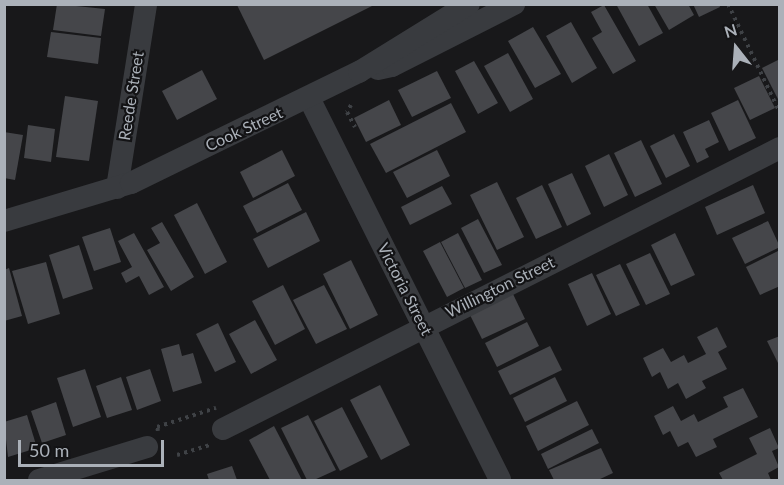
<!DOCTYPE html>
<style>
body{margin:0}
#map{position:relative;width:784px;height:485px;overflow:hidden;background:#18181a;font-family:Lato,sans-serif}
div>[style]{position:absolute}
.building>*{inset:0;background:#45464a}
.path>*{height:4px;margin-top:-2px;transform-origin:0;background:repeating-linear-gradient(90deg,#3f4246 0 3px,transparent 0 7.5px)}
.minor>*{height:22px;margin:-11px;padding:0 11px;transform-origin:11px;border-radius:11px;background:#393b3f}
span{translate:-50% -50%;white-space:nowrap;text-align:center;line-height:1.15;-webkit-text-stroke:4.5px #131315;paint-order:stroke}
.street-label{font-size:16px;color:#abb1b9}
.frame{position:absolute;inset:0;border:6px solid #abb1b9;pointer-events:none}
.north{position:absolute;left:706px;top:18px;width:60px;height:60px;-webkit-text-stroke:4px #131315;paint-order:stroke;rotate:343deg;font-size:16px;font-weight:700;line-height:24px;text-align:center;color:#abb1b9}
.north::after{content:'';display:block;margin:auto;width:21px;height:27px;background:#abb1b9;clip-path:polygon(50% 0,100% 100%,50% 72%,0 100%)}
.scale{position:absolute;left:18px;top:440px;width:146px;height:27px;box-sizing:border-box;border:3px solid #abb1b9;border-top:0;padding-left:8px;font-size:18px;line-height:21px;white-space:nowrap;color:#abb1b9;-webkit-text-stroke:4px #131315;paint-order:stroke}
</style>
<div id="map">
<div class="building">
<i style="clip-path:polygon(57px 4px,105px 9px,101px 36px,53px 30px)"></i>
<i style="clip-path:polygon(376px 4px,264px 60px,237px 5px,238px 4px)"></i>
<i style="clip-path:polygon(616px 4px,647px 4px,663px 33px,639px 46px)"></i>
<i style="clip-path:polygon(654px 4px,688px 4px,694px 15px,669px 30px)"></i>
<i style="clip-path:polygon(693px 4px,719px 4px,720px 7px,699px 17px)"></i>
<i style="clip-path:polygon(604px 5px,636px 61px,613px 74px,592px 38px,602px 32px,591px 12px)"></i>
<i style="clip-path:polygon(571px 22px,597px 68px,572px 83px,546px 36px)"></i>
<i style="clip-path:polygon(533px 27px,561px 74px,535px 88px,508px 41px)"></i>
<i style="clip-path:polygon(51px 32px,101px 38px,98px 64px,47px 57px)"></i>
<i style="clip-path:polygon(508px 53px,533px 99px,510px 112px,484px 66px)"></i>
<i style="clip-path:polygon(780px 59px,780px 103px,762px 68px)"></i>
<i style="clip-path:polygon(474px 61px,498px 103px,478px 114px,455px 71px)"></i>
<i style="clip-path:polygon(202px 70px,217px 99px,177px 120px,162px 91px)"></i>
<i style="clip-path:polygon(437px 71px,451px 98px,412px 117px,398px 90px)"></i>
<i style="clip-path:polygon(759px 76px,775px 108px,750px 120px,734px 88px)"></i>
<i style="clip-path:polygon(65px 96px,98px 101px,89px 161px,56px 157px)"></i>
<i style="clip-path:polygon(389px 100px,401px 125px,366px 142px,354px 118px)"></i>
<i style="clip-path:polygon(738px 100px,756px 138px,729px 151px,711px 113px)"></i>
<i style="clip-path:polygon(451px 103px,466px 132px,386px 173px,370px 144px)"></i>
<i style="clip-path:polygon(709px 120px,719px 142px,705px 149px,709px 157px,697px 163px,683px 132px)"></i>
<i style="clip-path:polygon(28px 125px,55px 129px,51px 162px,24px 158px)"></i>
<i style="clip-path:polygon(4px 132px,23px 135px,15px 180px,4px 178px)"></i>
<i style="clip-path:polygon(674px 134px,690px 166px,666px 178px,650px 146px)"></i>
<i style="clip-path:polygon(641px 140px,662px 184px,635px 197px,614px 153px)"></i>
<i style="clip-path:polygon(282px 150px,295px 176px,253px 198px,240px 172px)"></i>
<i style="clip-path:polygon(437px 150px,450px 176px,407px 198px,393px 172px)"></i>
<i style="clip-path:polygon(609px 154px,628px 195px,604px 207px,585px 166px)"></i>
<i style="clip-path:polygon(572px 173px,591px 214px,567px 226px,548px 184px)"></i>
<i style="clip-path:polygon(497px 182px,524px 237px,497px 250px,470px 195px)"></i>
<i style="clip-path:polygon(288px 183px,302px 210px,257px 233px,243px 206px)"></i>
<i style="clip-path:polygon(542px 185px,562px 227px,536px 239px,516px 198px)"></i>
<i style="clip-path:polygon(753px 185px,765px 213px,717px 235px,705px 207px)"></i>
<i style="clip-path:polygon(442px 186px,452px 204px,410px 225px,401px 207px)"></i>
<i style="clip-path:polygon(197px 203px,227px 262px,205px 274px,174px 215px)"></i>
<i style="clip-path:polygon(306px 212px,320px 241px,268px 268px,253px 239px)"></i>
<i style="clip-path:polygon(478px 219px,502px 265px,484px 273px,461px 228px)"></i>
<i style="clip-path:polygon(768px 221px,780px 247px,745px 264px,732px 238px)"></i>
<i style="clip-path:polygon(162px 222px,194px 277px,171px 291px,147px 250px,160px 243px,151px 228px)"></i>
<i style="clip-path:polygon(110px 228px,121px 262px,94px 271px,82px 237px)"></i>
<i style="clip-path:polygon(134px 233px,164px 287px,149px 295px,139px 276px,126px 283px,121px 273px,132px 267px,118px 241px)"></i>
<i style="clip-path:polygon(458px 233px,482px 280px,465px 288px,441px 242px)"></i>
<i style="clip-path:polygon(675px 233px,695px 275px,671px 286px,651px 245px)"></i>
<i style="clip-path:polygon(440px 242px,464px 288px,447px 297px,423px 251px)"></i>
<i style="clip-path:polygon(79px 245px,93px 289px,63px 299px,49px 255px)"></i>
<i style="clip-path:polygon(780px 250px,780px 286px,760px 295px,746px 267px)"></i>
<i style="clip-path:polygon(650px 253px,670px 294px,646px 305px,626px 264px)"></i>
<i style="clip-path:polygon(351px 260px,378px 315px,350px 329px,323px 274px)"></i>
<i style="clip-path:polygon(46px 262px,60px 314px,28px 324px,12px 271px)"></i>
<i style="clip-path:polygon(620px 264px,640px 305px,616px 316px,596px 275px)"></i>
<i style="clip-path:polygon(9px 268px,22px 316px,4px 321px,4px 270px)"></i>
<i style="clip-path:polygon(592px 273px,611px 314px,587px 326px,568px 284px)"></i>
<i style="clip-path:polygon(283px 285px,305px 329px,275px 345px,252px 301px)"></i>
<i style="clip-path:polygon(324px 285px,347px 329px,316px 344px,293px 300px)"></i>
<i style="clip-path:polygon(513px 294px,525px 319px,482px 339px,470px 315px)"></i>
<i style="clip-path:polygon(255px 320px,277px 360px,251px 374px,229px 334px)"></i>
<i style="clip-path:polygon(527px 322px,539px 346px,497px 367px,485px 343px)"></i>
<i style="clip-path:polygon(218px 323px,236px 362px,215px 372px,196px 334px)"></i>
<i style="clip-path:polygon(717px 327px,727px 347px,718px 352px,727px 369px,702px 381px,706px 388px,686px 399px,678px 383px,668px 389px,660px 372px,652px 377px,643px 358px,663px 348px,671px 362px,684px 355px,688px 363px,706px 354px,697px 337px)"></i>
<i style="clip-path:polygon(780px 336px,780px 367px,767px 341px)"></i>
<i style="clip-path:polygon(179px 344px,182px 356px,193px 353px,202px 383px,173px 392px,161px 349px)"></i>
<i style="clip-path:polygon(550px 346px,562px 370px,510px 395px,498px 371px)"></i>
<i style="clip-path:polygon(85px 369px,101px 417px,73px 427px,57px 378px)"></i>
<i style="clip-path:polygon(150px 369px,161px 401px,137px 410px,126px 377px)"></i>
<i style="clip-path:polygon(121px 377px,132px 410px,107px 418px,96px 386px)"></i>
<i style="clip-path:polygon(555px 377px,567px 401px,525px 422px,513px 398px)"></i>
<i style="clip-path:polygon(380px 385px,410px 445px,381px 460px,350px 400px)"></i>
<i style="clip-path:polygon(743px 388px,758px 417px,713px 439px,717px 447px,696px 457px,688px 442px,678px 447px,670px 431px,663px 435px,654px 416px,673px 406px,681px 421px,694px 414px,698px 422px,728px 407px,723px 397px)"></i>
<i style="clip-path:polygon(577px 401px,589px 425px,538px 451px,526px 426px)"></i>
<i style="clip-path:polygon(56px 402px,66px 435px,42px 443px,31px 411px)"></i>
<i style="clip-path:polygon(342px 407px,368px 457px,340px 471px,314px 421px)"></i>
<i style="clip-path:polygon(27px 415px,37px 448px,8px 457px,4px 422px)"></i>
<i style="clip-path:polygon(308px 415px,336px 470px,314px 480px,307px 480px,281px 428px)"></i>
<i style="clip-path:polygon(274px 426px,302px 480px,270px 480px,249px 440px)"></i>
<i style="clip-path:polygon(770px 428px,779px 448px,772px 451px,779px 467px,768px 473px,771px 480px,723px 480px,719px 473px,757px 454px,749px 438px)"></i>
<i style="clip-path:polygon(592px 429px,599px 443px,548px 469px,541px 454px)"></i>
<i style="clip-path:polygon(601px 448px,613px 473px,598px 480px,554px 480px,549px 470px)"></i>
<i style="clip-path:polygon(232px 466px,237px 480px,209px 480px,207px 474px)"></i>
</div>
<div class="path">
<i style="left:728px;top:4px;width:121px;rotate:64.5deg"></i>
<i style="left:351px;top:105px;width:8px;rotate:120deg"></i>
<i style="left:347px;top:112px;width:17px;rotate:62deg"></i>
<i style="left:158px;top:431px;width:4px;rotate:-104deg"></i>
<i style="left:157px;top:427px;width:62px;rotate:-17.9deg"></i>
<i style="left:177px;top:455px;width:34px;rotate:-17deg"></i>
</div>
<div class="minor">
<i style="left:378px;top:69px;width:14px;rotate:-12deg"></i>
<i style="left:392px;top:66px;width:137px;rotate:-26.9deg"></i>
<i style="left:309px;top:98px;width:427px;rotate:63.4deg"></i>
<i style="left:117px;top:188px;width:186px;rotate:-81deg"></i>
<i style="left:4px;top:221px;width:133px;rotate:-16.7deg"></i>
<i style="left:131px;top:183px;width:254px;rotate:-26deg"></i>
<i style="left:359px;top:72px;width:129px;rotate:-31.7deg"></i>
<i style="left:223px;top:429px;width:624px;rotate:-26.77deg"></i>
<i style="left:39px;top:480px;width:113px;rotate:-17deg"></i>
</div>
<div class="street-label">
<span style="left:131px;top:96px;rotate:-81deg">Reede Street</span>
<span style="left:244px;top:129px;rotate:-25deg">Cook Street</span>
<span style="left:500px;top:287px;rotate:-26deg">Willington Street</span>
<span style="left:405px;top:289px;rotate:63deg">Victoria Street</span>
</div>
<div class="frame"></div>
<div class="north">N</div>
<div class="scale">50 m</div>
</div>
